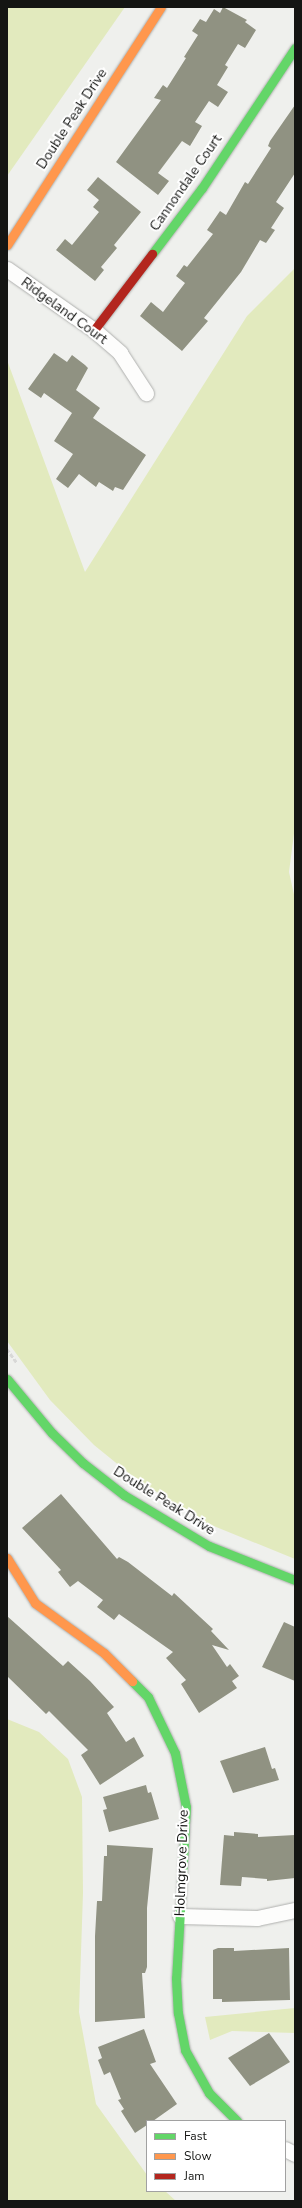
<!DOCTYPE html>
<style>
body{margin:0}
#map{position:relative;width:302px;height:2208px;overflow:hidden;background:#eff0ed;font-family:"Nunito Sans",sans-serif}
div>[style]{position:absolute}
.green>*{inset:0;background:#e2eabe}
.building>*{inset:0;background:#909282}
.path>*{height:2.5px;margin-top:-1.25px;transform-origin:0;background:repeating-linear-gradient(90deg,#d8d8d7 0 4px,transparent 0 6px)}
.roads{filter:drop-shadow(0 0 1px #afb0ae) drop-shadow(0 0 1px #afb0ae)}
.street>*{height:15px;margin:-7.5px;padding:0 7.5px;transform-origin:7.5px;border-radius:7.5px;background:#fdfdfc}
.fast>*{height:9px;margin:-4.5px;padding:0 4.5px;transform-origin:4.5px;border-radius:4.5px;background:#63d668}
.slow>*{height:9px;margin:-4.5px;padding:0 4.5px;transform-origin:4.5px;border-radius:4.5px;background:#ff974d}
.jam>*{height:9px;margin:-4.5px;padding:0 4.5px;transform-origin:4.5px;border-radius:4.5px;background:#b3261e}
span{translate:-50% -50%;white-space:nowrap;text-align:center;line-height:1.15;-webkit-text-stroke:4px #fff;paint-order:stroke}
.street-label{font-size:14px;color:#141513}
.frame{position:absolute;inset:0;border:8px solid #141513;pointer-events:none}
.legend{position:absolute;left:146px;top:2120px;width:140px;height:72px;box-sizing:border-box;background:#fff;border:1px solid #a1a1a1;margin:0;padding:5px 7px;list-style:none;font-size:12px;color:#141513}
.legend li{display:flex;align-items:center;gap:8px;height:20px}
.legend b{width:20px;border:1px solid #a1a1a1}
</style>
<div id="map">
<div class="green">
<i style="clip-path:polygon(7px 7px,125px 7px,7px 176px)"></i>
<i style="clip-path:polygon(295px 268px,295px 826px,289px 872px,295px 899px,295px 1559px,199px 1520px,131px 1475px,94px 1445px,50px 1400px,7px 1341px,7px 360px,85px 572px,247px 316px)"></i>
<i style="clip-path:polygon(7px 1719px,39px 1732px,68px 1759px,82px 1797px,83px 1893px,79px 2012px,96px 2104px,147px 2175px,147px 2191px,165px 2191px,176px 2201px,7px 2201px)"></i>
<i style="clip-path:polygon(295px 2008px,295px 2033px,232px 2031px,210px 2040px,205px 2017px)"></i>
</div>
<div class="building">
<i style="clip-path:polygon(223px 7px,247px 20px,245px 22px,256px 30px,245px 48px,238px 44px,225px 65px,228px 67px,217px 85px,228px 92px,218px 107px,209px 101px,195px 122px,202px 126px,190px 146px,182px 141px,158px 173px,169px 181px,158px 195px,116px 162px,161px 100px,154px 98px,163px 85px,167px 88px,186px 58px,184px 57px,198px 35px,192px 31px,200px 19px,206px 22px,214px 9px,220px 13px)"></i>
<i style="clip-path:polygon(295px 105px,295px 173px,276px 202px,284px 208px,271px 228px,275px 230px,266px 243px,260px 240px,241px 272px,204px 318px,208px 321px,182px 351px,140px 316px,151px 302px,163px 312px,185px 283px,176px 276px,184px 265px,187px 267px,213px 234px,207px 230px,220px 211px,226px 215px,245px 182px,248px 184px,271px 148px,268px 146px,270px 141px)"></i>
<i style="clip-path:polygon(98px 177px,141px 212px,114px 245px,117px 248px,101px 267px,104px 270px,95px 281px,56px 250px,65px 239px,72px 245px,99px 212px,93px 207px,99px 200px,87px 190px)"></i>
<i style="clip-path:polygon(54px 353px,67px 362px,72px 355px,85px 365px,88px 368px,76px 390px,100px 408px,93px 418px,146px 455px,123px 490px,115px 487px,113px 491px,99px 482px,96px 487px,79px 474px,68px 488px,56px 479px,73px 454px,54px 441px,72px 413px,44px 393px,41px 398px,28px 389px)"></i>
<i style="clip-path:polygon(61px 1494px,117px 1559px,119px 1557px,128px 1562px,172px 1596px,174px 1593px,213px 1629px,211px 1631px,229px 1650px,212px 1645px,227px 1667px,230px 1664px,239px 1676px,232px 1681px,237px 1688px,199px 1713px,181px 1684px,186px 1680px,166px 1658px,173px 1652px,119px 1614px,114px 1620px,97px 1607px,103px 1600px,78px 1581px,70px 1587px,58px 1572px,61px 1570px,22px 1528px)"></i>
<i style="clip-path:polygon(7px 1616px,63px 1666px,68px 1661px,90px 1681px,114px 1707px,107px 1713px,126px 1742px,134px 1737px,144px 1756px,100px 1785px,81px 1755px,88px 1750px,49px 1711px,46px 1714px,7px 1676px)"></i>
<i style="clip-path:polygon(284px 1622px,295px 1627px,295px 1681px,262px 1667px)"></i>
<i style="clip-path:polygon(265px 1747px,272px 1769px,275px 1768px,279px 1780px,233px 1793px,220px 1761px)"></i>
<i style="clip-path:polygon(146px 1785px,148px 1793px,151px 1792px,159px 1819px,109px 1832px,103px 1810px,107px 1809px,103px 1797px)"></i>
<i style="clip-path:polygon(234px 1832px,258px 1834px,258px 1837px,295px 1835px,295px 1878px,267px 1881px,267px 1879px,242px 1877px,241px 1886px,220px 1885px,224px 1835px,234px 1836px)"></i>
<i style="clip-path:polygon(107px 1845px,153px 1848px,147px 1908px,147px 1967px,145px 1973px,142px 1973px,145px 2018px,95px 2022px,95px 1936px,97px 1901px,102px 1901px,104px 1856px,107px 1856px)"></i>
<i style="clip-path:polygon(218px 1948px,234px 1948px,234px 1951px,289px 1948px,290px 2000px,222px 2002px,222px 1999px,213px 1999px,213px 1950px)"></i>
<i style="clip-path:polygon(144px 2029px,156px 2062px,150px 2064px,177px 2104px,153px 2121px,147px 2121px,147px 2125px,135px 2133px,121px 2111px,124px 2109px,118px 2100px,121px 2099px,110px 2072px,104px 2075px,98px 2060px,102px 2058px,98px 2047px)"></i>
<i style="clip-path:polygon(269px 2033px,290px 2062px,250px 2086px,228px 2058px)"></i>
</div>
<div class="path">
<i style="left:7px;top:1349px;width:17px;rotate:54deg"></i>
</div>
<div class="roads">
<div class="street">
<i style="left:7px;top:269px;width:106px;rotate:35deg"></i>
<i style="left:94px;top:330px;width:35px;rotate:41deg"></i>
<i style="left:120px;top:353px;width:48px;rotate:57deg"></i>
<i style="left:180px;top:1916px;width:77px;rotate:1.5deg"></i>
<i style="left:257px;top:1918px;width:39px;rotate:-12deg"></i>
<i style="left:285px;top:2149px;width:11px;rotate:27deg"></i>
</div>
<div class="fast">
<i style="left:152px;top:254px;width:83px;rotate:-52.9deg"></i>
<i style="left:202px;top:188px;width:168px;rotate:-56.4deg"></i>
<i style="left:7px;top:1379px;width:70px;rotate:50.2deg"></i>
<i style="left:52px;top:1433px;width:43px;rotate:44.1deg"></i>
<i style="left:83px;top:1463px;width:52px;rotate:38deg"></i>
<i style="left:124px;top:1495px;width:99px;rotate:31deg"></i>
<i style="left:209px;top:1546px;width:92px;rotate:21.6deg"></i>
<i style="left:132px;top:1681px;width:23px;rotate:45deg"></i>
<i style="left:148px;top:1697px;width:62px;rotate:64.3deg"></i>
<i style="left:175px;top:1753px;width:55px;rotate:78.5deg"></i>
<i style="left:186px;top:1807px;width:171px;rotate:93.3deg"></i>
<i style="left:176px;top:1978px;width:35px;rotate:87deg"></i>
<i style="left:178px;top:2013px;width:38px;rotate:79deg"></i>
<i style="left:185px;top:2050px;width:49px;rotate:60.8deg"></i>
<i style="left:209px;top:2093px;width:40px;rotate:45deg"></i>
</div>
<div class="slow">
<i style="left:7px;top:245px;width:283px;rotate:-57.1deg"></i>
<i style="left:7px;top:1558px;width:53px;rotate:58.1deg"></i>
<i style="left:35px;top:1603px;width:85px;rotate:35.9deg"></i>
<i style="left:104px;top:1653px;width:40px;rotate:45deg"></i>
</div>
<div class="jam">
<i style="left:94px;top:330px;width:96px;rotate:-52.7deg"></i>
</div>
</div>
<div class="street-label">
<span style="left:72px;top:119px;rotate:-57deg">Double Peak Drive</span>
<span style="left:186px;top:183px;rotate:-55deg">Cannondale Court</span>
<span style="left:64px;top:311px;rotate:36deg">Ridgeland Court</span>
<span style="left:164px;top:1501px;rotate:32deg">Double Peak Drive</span>
<span style="left:182px;top:1863px;rotate:-88deg">Holmgrove Drive</span>
</div>
<div class="frame"></div>
<ul class="legend">
<li><b style="height:5px;background:#63d668"></b>Fast</li>
<li><b style="height:5px;background:#ff974d"></b>Slow</li>
<li><b style="height:5px;background:#b3261e"></b>Jam</li>
</ul>
</div>
